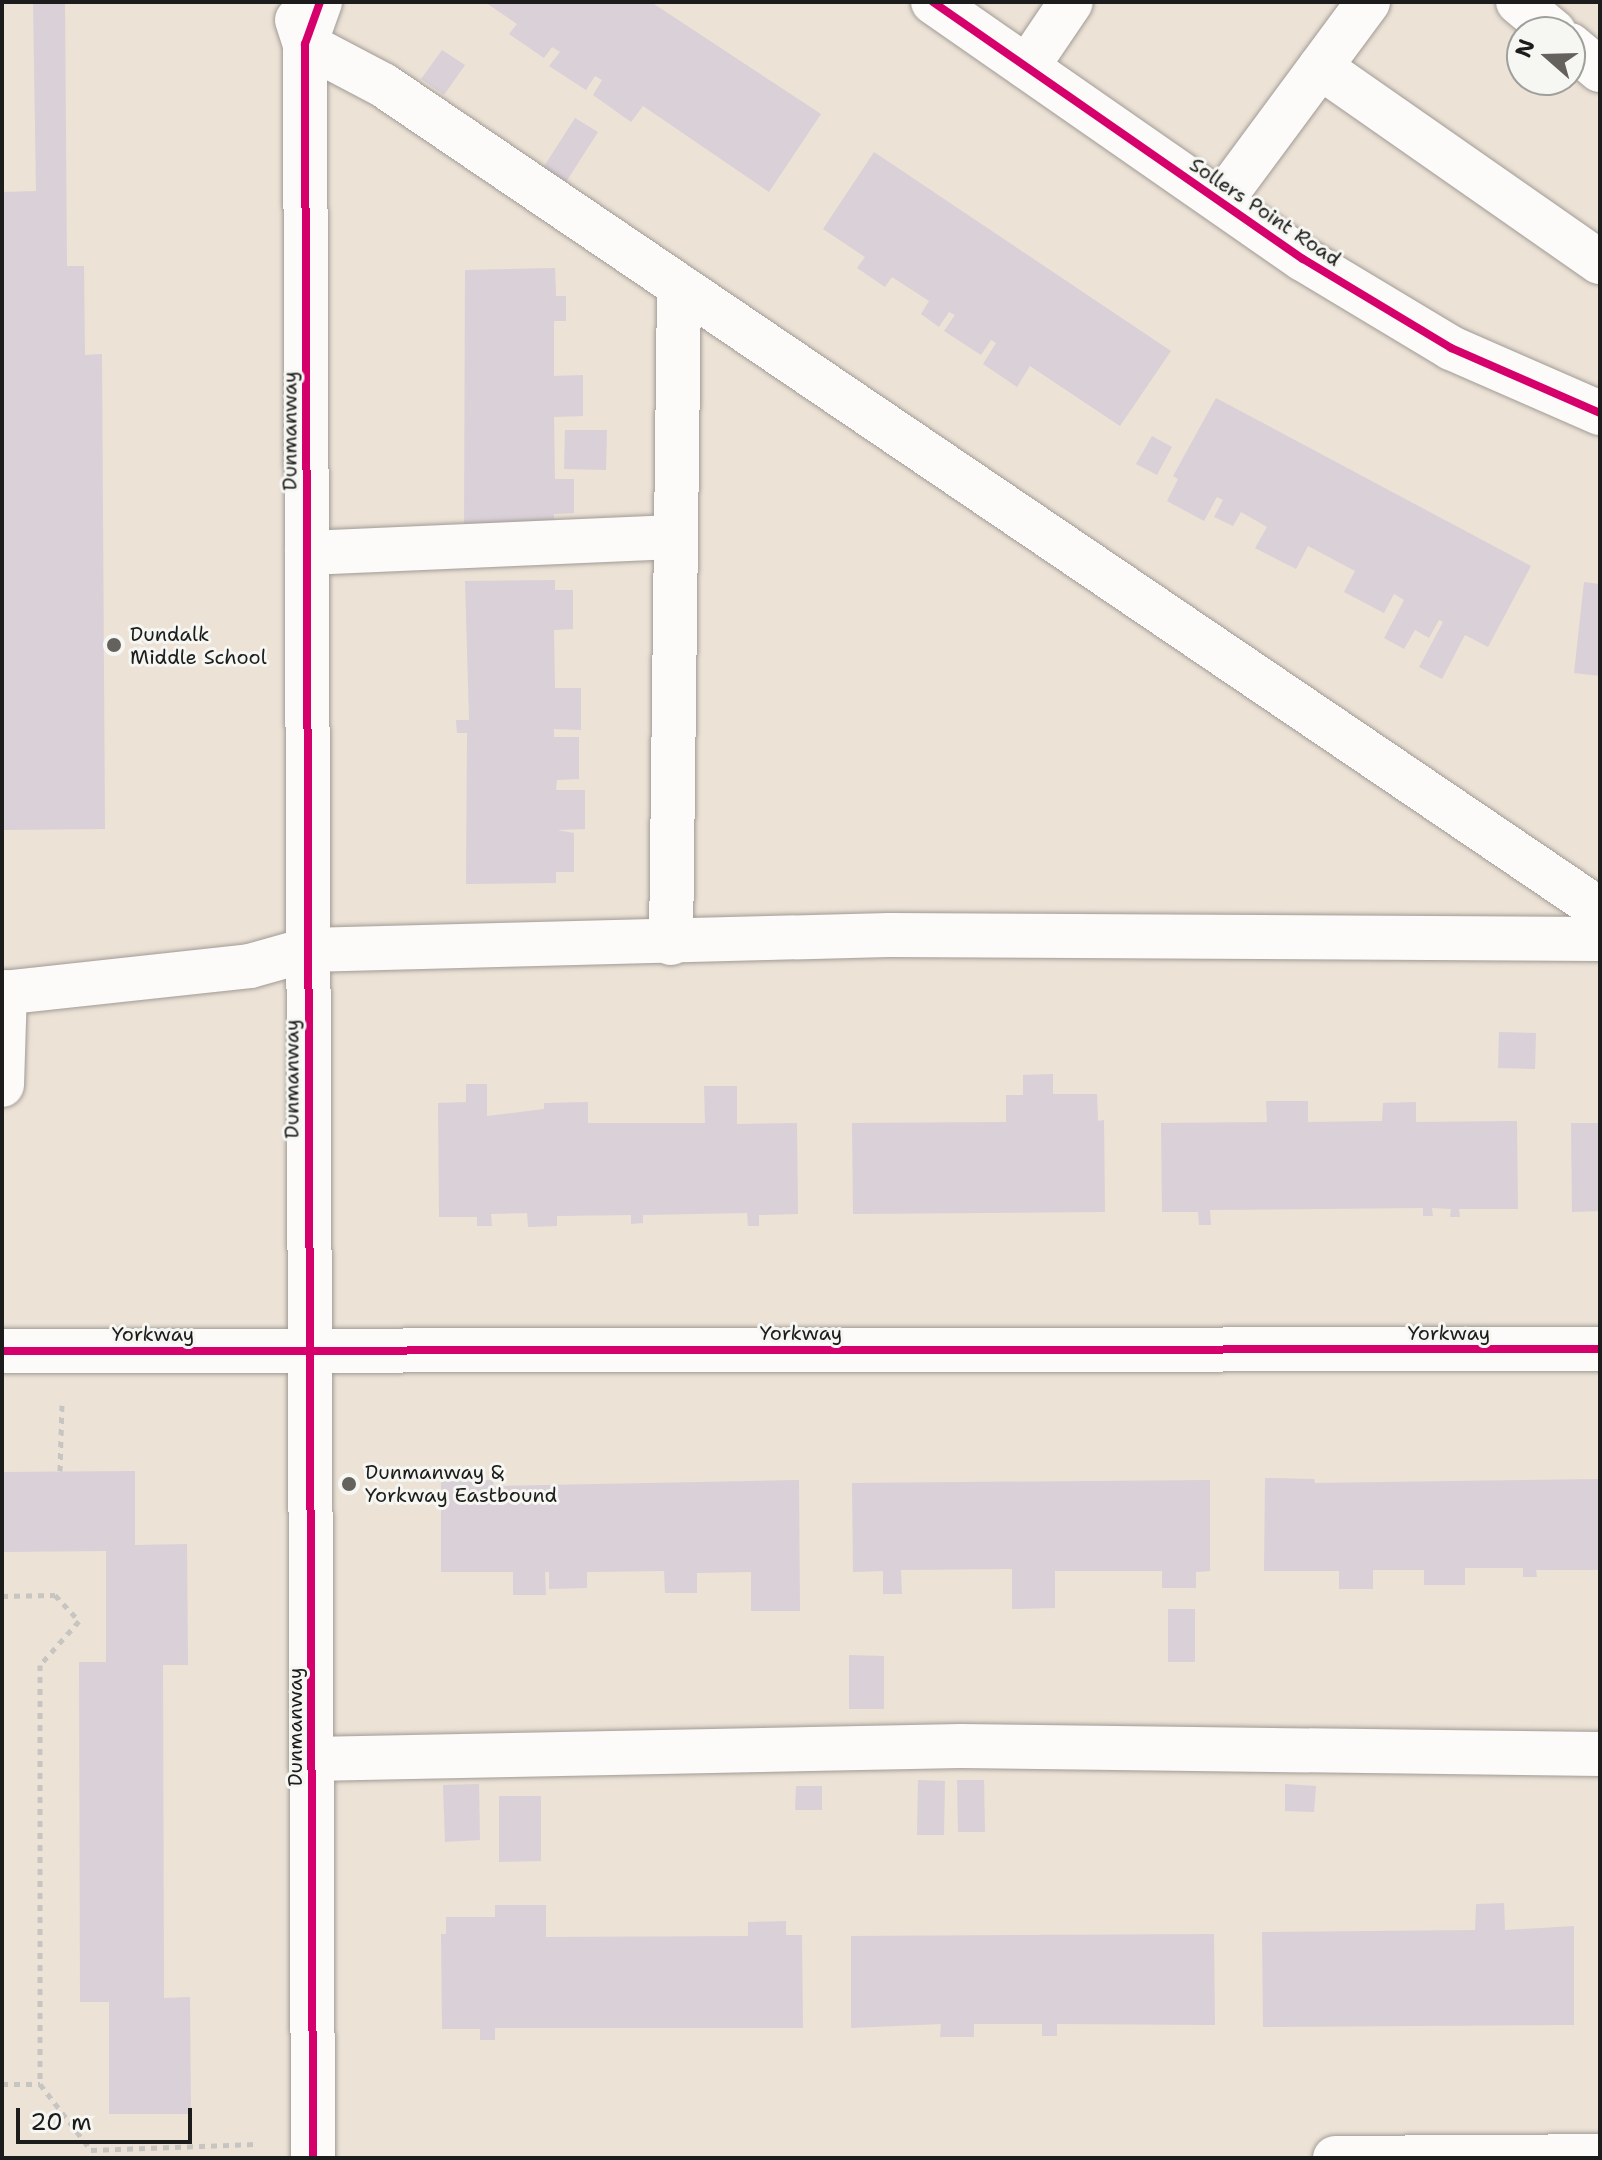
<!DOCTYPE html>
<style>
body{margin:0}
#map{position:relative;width:1602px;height:2160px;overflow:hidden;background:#ece2d6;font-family:"Shantell Sans",sans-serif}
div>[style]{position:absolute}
.building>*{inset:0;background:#dad0d8}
.path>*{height:5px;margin-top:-2.5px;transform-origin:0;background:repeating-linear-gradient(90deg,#c7c5c2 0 6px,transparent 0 12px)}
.roads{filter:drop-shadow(0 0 2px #a19b95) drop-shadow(0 0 2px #a19b95)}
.minor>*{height:44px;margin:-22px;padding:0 22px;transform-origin:22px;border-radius:22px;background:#fcfbf9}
.cycleway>*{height:8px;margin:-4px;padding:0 4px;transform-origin:4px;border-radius:4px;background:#d6006c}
.dots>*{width:22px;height:22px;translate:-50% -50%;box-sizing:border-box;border:4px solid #f6f6f2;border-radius:50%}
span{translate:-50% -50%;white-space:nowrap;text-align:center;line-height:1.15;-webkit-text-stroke:6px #f6f6f2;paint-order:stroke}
.street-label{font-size:20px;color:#1c1c1c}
.poi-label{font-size:20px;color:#1c1c1c}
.left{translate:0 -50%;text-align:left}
.frame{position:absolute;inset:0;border:4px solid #1c1c1c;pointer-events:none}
.north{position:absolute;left:1506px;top:16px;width:80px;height:80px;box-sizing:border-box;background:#f6f6f2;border:2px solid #9f9f9c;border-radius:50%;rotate:290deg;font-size:22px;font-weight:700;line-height:32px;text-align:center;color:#1c1c1c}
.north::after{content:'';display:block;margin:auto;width:28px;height:36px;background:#65615d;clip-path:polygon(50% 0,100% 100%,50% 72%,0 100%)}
.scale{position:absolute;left:16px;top:2108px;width:176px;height:36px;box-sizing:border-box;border:4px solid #1c1c1c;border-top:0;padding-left:10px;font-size:24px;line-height:28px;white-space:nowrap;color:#1c1c1c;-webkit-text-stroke:6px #f6f6f2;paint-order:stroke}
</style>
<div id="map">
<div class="building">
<i style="clip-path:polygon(33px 2px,65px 2px,67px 266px,84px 266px,85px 355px,102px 354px,105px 829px,2px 830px,2px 192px,36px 191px)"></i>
<i style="clip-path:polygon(485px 2px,651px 2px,821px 114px,769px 192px,643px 106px,631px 122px,593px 95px,602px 80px,595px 76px,586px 90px,549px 66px,560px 52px,552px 47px,544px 58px,509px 34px,517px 24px)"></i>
<i style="clip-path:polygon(442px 50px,465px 65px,444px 95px,421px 79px)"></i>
<i style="clip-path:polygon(575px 118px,598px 132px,566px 182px,543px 168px)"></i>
<i style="clip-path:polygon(874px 152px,1171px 351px,1120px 426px,1030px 366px,1017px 387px,983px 364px,996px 343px,991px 340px,981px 355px,944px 331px,955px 315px,949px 312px,939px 327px,921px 314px,929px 301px,892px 277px,885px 287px,857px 268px,865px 257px,823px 229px)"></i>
<i style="clip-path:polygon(555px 268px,556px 296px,566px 296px,566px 321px,554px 321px,554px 376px,583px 375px,583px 416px,554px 417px,555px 479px,574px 479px,574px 513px,554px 514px,554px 525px,464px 526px,465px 270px)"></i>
<i style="clip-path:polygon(1216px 398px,1531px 566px,1488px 647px,1465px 635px,1442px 679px,1419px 667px,1443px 622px,1439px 620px,1429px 638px,1415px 630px,1404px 649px,1384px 638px,1404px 600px,1394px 594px,1384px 613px,1344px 592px,1355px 571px,1308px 546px,1296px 569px,1255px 548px,1267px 527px,1241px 512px,1233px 526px,1214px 517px,1223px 500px,1217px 497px,1204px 521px,1167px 501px,1178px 479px,1173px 476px)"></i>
<i style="clip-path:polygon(565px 430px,607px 430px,606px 470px,564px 469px)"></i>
<i style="clip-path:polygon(1152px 436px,1172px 447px,1157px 475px,1136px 464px)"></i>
<i style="clip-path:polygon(555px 580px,555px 590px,573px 590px,573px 629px,554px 630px,555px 688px,581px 688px,581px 730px,554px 729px,554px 737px,579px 737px,579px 779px,557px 780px,556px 790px,585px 790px,585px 829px,557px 830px,574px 833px,574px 872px,556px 872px,556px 883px,466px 884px,467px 733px,457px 733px,456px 720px,469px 720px,465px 581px)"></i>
<i style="clip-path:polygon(1584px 582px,1600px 584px,1600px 676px,1574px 673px)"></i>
<i style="clip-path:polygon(1499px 1032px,1536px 1033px,1535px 1069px,1498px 1068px)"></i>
<i style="clip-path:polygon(1053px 1074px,1053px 1094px,1097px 1094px,1098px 1121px,1104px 1120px,1105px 1212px,853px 1214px,852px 1123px,1006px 1122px,1006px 1095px,1023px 1095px,1023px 1075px)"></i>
<i style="clip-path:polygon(466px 1084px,487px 1084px,487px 1116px,544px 1109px,544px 1103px,588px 1102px,588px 1123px,705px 1123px,704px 1086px,737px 1086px,737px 1124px,797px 1123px,798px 1214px,759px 1215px,759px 1226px,748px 1226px,747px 1213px,643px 1215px,643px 1223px,631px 1224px,631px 1215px,557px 1216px,557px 1226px,528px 1227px,527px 1213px,491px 1214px,492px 1226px,477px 1226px,477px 1217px,439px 1217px,438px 1103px,466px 1102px)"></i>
<i style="clip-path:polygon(1266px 1101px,1308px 1101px,1308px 1122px,1382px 1121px,1383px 1103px,1416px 1102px,1416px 1122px,1517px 1121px,1518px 1209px,1459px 1209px,1460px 1217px,1450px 1217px,1451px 1209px,1432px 1208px,1433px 1216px,1423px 1216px,1423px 1208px,1210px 1210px,1211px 1225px,1199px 1225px,1198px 1212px,1162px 1212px,1161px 1123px,1267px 1122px)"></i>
<i style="clip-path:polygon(1571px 1123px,1600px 1123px,1600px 1211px,1572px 1212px)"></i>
<i style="clip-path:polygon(135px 1471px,135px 1545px,187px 1544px,188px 1665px,163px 1665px,164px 1998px,190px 1997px,191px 2114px,109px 2114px,109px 2002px,80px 2002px,79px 1662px,106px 1662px,106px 1551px,2px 1552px,2px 1472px)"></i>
<i style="clip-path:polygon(1265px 1478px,1314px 1479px,1315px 1483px,1600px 1479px,1600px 1570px,1536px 1570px,1537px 1577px,1523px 1577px,1523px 1568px,1465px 1568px,1465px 1585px,1424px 1585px,1424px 1570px,1373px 1570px,1373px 1589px,1339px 1589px,1339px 1571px,1264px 1571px)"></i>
<i style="clip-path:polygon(441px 1480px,493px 1480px,494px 1486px,799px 1480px,800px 1611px,751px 1611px,751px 1572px,697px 1573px,697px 1593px,665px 1593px,664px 1571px,587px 1572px,587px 1588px,549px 1589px,549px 1572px,545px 1572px,546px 1595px,513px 1595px,513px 1572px,441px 1572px)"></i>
<i style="clip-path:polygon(1210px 1480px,1210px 1571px,1196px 1572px,1196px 1588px,1162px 1588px,1162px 1571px,1055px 1571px,1055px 1608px,1012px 1609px,1012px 1569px,901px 1570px,902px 1594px,883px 1594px,883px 1571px,853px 1572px,852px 1483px)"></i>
<i style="clip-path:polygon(1168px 1609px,1195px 1609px,1195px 1662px,1168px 1662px)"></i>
<i style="clip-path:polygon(849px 1655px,884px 1656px,884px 1709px,849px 1709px)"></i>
<i style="clip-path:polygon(918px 1780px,945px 1781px,944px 1835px,917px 1835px)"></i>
<i style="clip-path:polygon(957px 1780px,984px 1780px,985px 1832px,958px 1832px)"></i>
<i style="clip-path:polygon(479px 1784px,480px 1840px,445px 1842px,443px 1785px)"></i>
<i style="clip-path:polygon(1285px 1784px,1316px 1786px,1314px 1812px,1285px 1811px)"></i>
<i style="clip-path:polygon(796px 1786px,822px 1786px,822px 1810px,795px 1810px)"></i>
<i style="clip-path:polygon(499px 1796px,541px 1796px,541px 1861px,499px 1862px)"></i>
<i style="clip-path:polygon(1504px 1903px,1505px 1930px,1574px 1926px,1574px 2025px,1263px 2027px,1262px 1932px,1475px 1930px,1476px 1904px)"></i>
<i style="clip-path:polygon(495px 1905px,546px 1905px,546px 1937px,748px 1936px,748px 1922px,786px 1921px,786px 1935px,802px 1935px,803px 2028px,495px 2028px,495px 2040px,480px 2040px,480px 2029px,442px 2029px,441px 1934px,446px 1934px,446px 1917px,495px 1917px)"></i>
<i style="clip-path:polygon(1214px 1934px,1215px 2025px,1057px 2024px,1057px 2036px,1042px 2036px,1042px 2024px,974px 2024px,974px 2037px,940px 2037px,941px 2024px,851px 2028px,851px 1936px)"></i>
</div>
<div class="path">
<i style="left:60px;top:1471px;width:66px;rotate:-88.3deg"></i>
<i style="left:2px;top:1596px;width:53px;rotate:-1.1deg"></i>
<i style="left:55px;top:1595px;width:35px;rotate:47deg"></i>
<i style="left:79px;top:1621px;width:59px;rotate:131.6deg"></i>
<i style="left:40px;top:1665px;width:419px;rotate:90deg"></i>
<i style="left:2px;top:2084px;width:38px"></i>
<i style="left:40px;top:2084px;width:83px;rotate:52.3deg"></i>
<i style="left:91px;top:2150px;width:167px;rotate:-2.1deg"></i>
</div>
<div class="roads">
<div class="minor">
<i style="left:933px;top:2px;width:450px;rotate:34.8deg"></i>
<i style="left:1303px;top:259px;width:173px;rotate:31deg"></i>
<i style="left:1451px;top:348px;width:163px;rotate:23.6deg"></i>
<i style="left:1518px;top:2px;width:47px;rotate:39.8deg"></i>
<i style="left:297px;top:20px;width:25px;rotate:72deg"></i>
<i style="left:305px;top:44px;width:88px;rotate:27.7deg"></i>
<i style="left:383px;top:85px;width:1470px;rotate:34.13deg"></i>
<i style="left:1570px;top:45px;width:39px;rotate:40deg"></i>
<i style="left:1027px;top:67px;width:78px;rotate:-55.9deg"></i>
<i style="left:1320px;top:67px;width:341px;rotate:34.9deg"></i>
<i style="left:1221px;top:201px;width:247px;rotate:-53.5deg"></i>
<i style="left:307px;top:553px;width:368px;rotate:-2.5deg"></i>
<i style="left:671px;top:943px;width:655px;rotate:-89.3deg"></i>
<i style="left:2px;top:993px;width:249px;rotate:-6.2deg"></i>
<i style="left:250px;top:966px;width:59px;rotate:-15.7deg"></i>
<i style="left:307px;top:950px;width:582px;rotate:-1.48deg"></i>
<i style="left:889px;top:935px;width:711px;rotate:0.32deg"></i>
<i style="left:2px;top:1085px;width:93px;rotate:-88.2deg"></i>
<i style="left:2px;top:1351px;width:1598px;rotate:-0.07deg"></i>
<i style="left:311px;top:1759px;width:650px;rotate:-1.15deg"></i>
<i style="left:961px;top:1746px;width:639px;rotate:0.72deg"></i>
<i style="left:313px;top:2158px;width:2114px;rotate:-90.22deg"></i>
<i style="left:305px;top:44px;width:45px;rotate:-70.3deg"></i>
<i style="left:1335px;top:2158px;width:265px;rotate:-0.4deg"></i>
</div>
</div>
<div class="cycleway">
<i style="left:933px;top:2px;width:450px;rotate:34.8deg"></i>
<i style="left:1303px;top:259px;width:173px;rotate:31deg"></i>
<i style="left:1451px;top:348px;width:163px;rotate:23.6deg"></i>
<i style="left:2px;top:1351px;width:1598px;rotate:-0.07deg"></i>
<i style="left:313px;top:2158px;width:2114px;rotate:-90.22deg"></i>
<i style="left:305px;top:44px;width:45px;rotate:-70.3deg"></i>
</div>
<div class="dots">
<i style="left:114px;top:645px;background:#65615d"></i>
<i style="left:349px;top:1484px;background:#65615d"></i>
</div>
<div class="street-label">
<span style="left:1265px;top:212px;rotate:34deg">Sollers Point Road</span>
<span style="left:290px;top:431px;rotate:-90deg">Dunmanway</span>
<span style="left:292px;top:1079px;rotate:-90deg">Dunmanway</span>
<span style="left:801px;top:1333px">Yorkway</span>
<span style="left:1449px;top:1333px">Yorkway</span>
<span style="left:153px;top:1334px">Yorkway</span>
<span style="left:295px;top:1727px;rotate:-90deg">Dunmanway</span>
</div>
<div class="poi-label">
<span class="left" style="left:130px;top:646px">Dundalk<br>Middle School</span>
<span class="left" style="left:365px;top:1484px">Dunmanway &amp;<br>Yorkway Eastbound</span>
</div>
<div class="frame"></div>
<div class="north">N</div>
<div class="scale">20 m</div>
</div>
